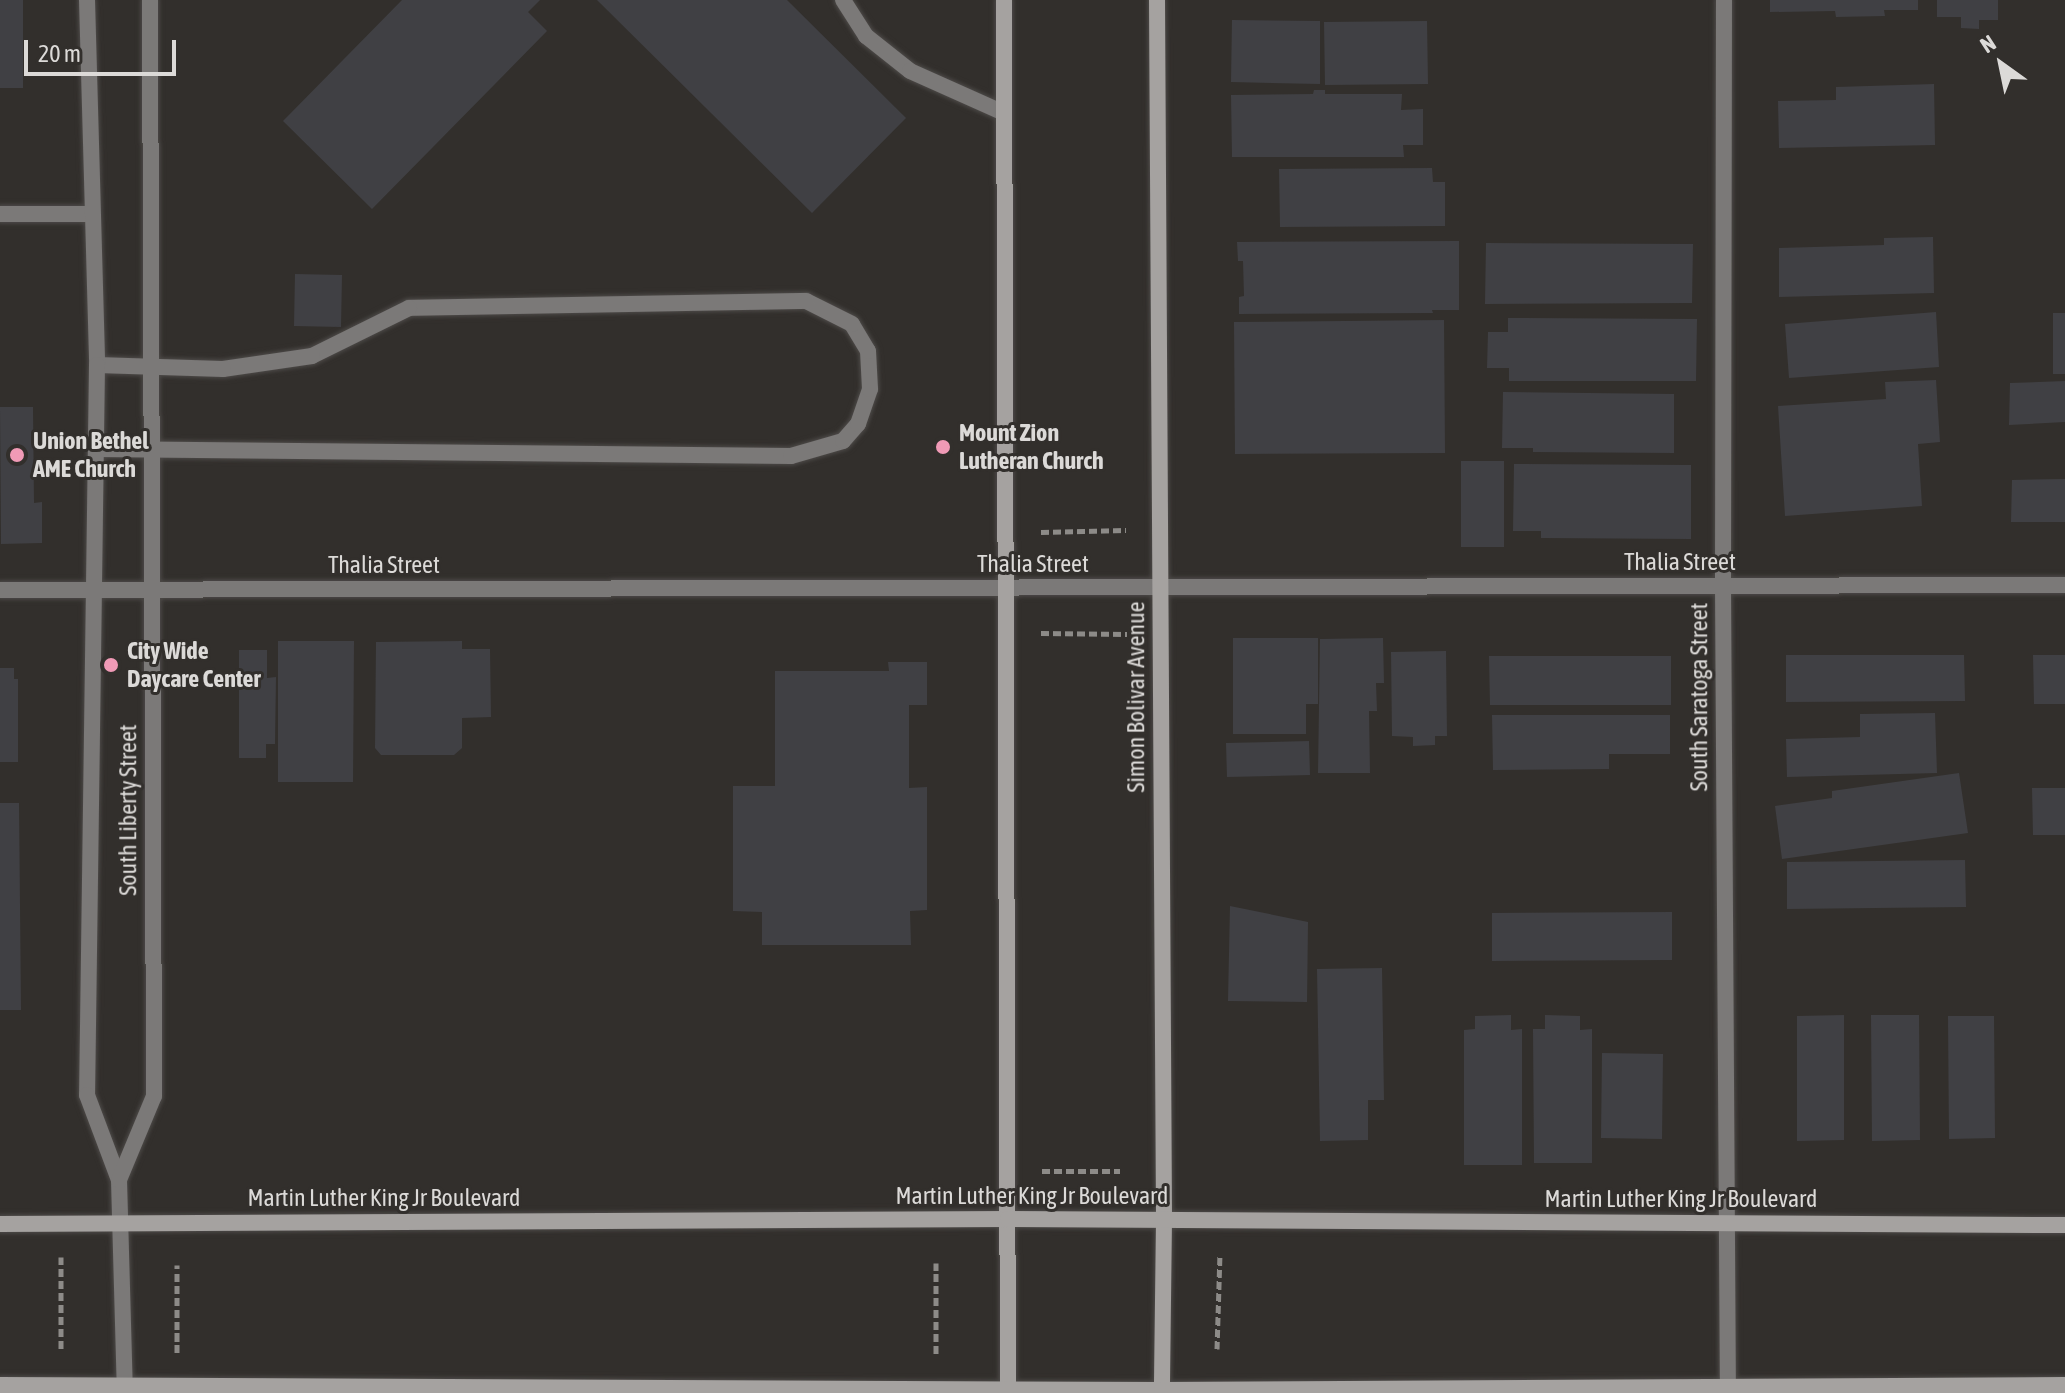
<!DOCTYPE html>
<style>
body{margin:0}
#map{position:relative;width:2065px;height:1393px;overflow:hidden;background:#322f2c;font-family:"Asap Condensed",sans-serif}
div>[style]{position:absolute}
.building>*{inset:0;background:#404044}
.path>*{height:5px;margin-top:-2.5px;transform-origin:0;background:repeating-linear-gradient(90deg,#8d8b88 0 8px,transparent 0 12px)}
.roads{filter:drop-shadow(0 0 2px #4d4a48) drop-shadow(0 0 2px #4d4a48)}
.lane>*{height:16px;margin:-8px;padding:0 8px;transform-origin:8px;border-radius:8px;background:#7b7978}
.street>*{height:16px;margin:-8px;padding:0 8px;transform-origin:8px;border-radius:8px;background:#7b7978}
.secondary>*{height:16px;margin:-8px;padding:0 8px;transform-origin:8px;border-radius:8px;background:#a5a2a0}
.dots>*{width:22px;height:22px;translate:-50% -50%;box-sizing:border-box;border:4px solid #322f2c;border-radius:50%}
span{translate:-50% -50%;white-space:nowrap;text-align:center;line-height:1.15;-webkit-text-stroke:6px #322f2c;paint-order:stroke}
.poi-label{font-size:24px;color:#dcdad8;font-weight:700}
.left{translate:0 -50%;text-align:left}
.street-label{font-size:24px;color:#dcdad8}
.north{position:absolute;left:1961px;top:24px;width:80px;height:80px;-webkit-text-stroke:6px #322f2c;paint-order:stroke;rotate:327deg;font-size:22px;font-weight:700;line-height:32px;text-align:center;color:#dcdad8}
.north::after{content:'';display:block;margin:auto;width:28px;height:36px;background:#dcdad8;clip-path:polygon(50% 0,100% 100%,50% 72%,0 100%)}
.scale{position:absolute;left:24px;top:40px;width:152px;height:36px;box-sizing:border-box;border:4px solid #dcdad8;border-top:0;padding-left:10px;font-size:24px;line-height:28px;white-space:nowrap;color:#dcdad8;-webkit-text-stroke:6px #322f2c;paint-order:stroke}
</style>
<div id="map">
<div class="building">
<i style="clip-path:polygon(0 0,23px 0,23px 88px,0 88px)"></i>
<i style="clip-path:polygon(402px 0,540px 0,528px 12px,547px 31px,372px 209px,283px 121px)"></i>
<i style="clip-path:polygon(597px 0,787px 0,906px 118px,812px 213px)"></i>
<i style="clip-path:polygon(1770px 0,1918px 0,1918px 10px,1884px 10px,1885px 16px,1836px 17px,1835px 11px,1770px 12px)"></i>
<i style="clip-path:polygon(1937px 0,1998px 0,1998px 20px,1979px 20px,1979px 29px,1961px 28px,1961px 17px,1937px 17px)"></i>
<i style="clip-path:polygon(1232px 20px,1320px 21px,1320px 84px,1231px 82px)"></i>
<i style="clip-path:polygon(1427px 21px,1428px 84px,1325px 85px,1324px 22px)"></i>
<i style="clip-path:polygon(1934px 84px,1935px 145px,1779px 148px,1778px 101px,1836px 100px,1836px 87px)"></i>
<i style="clip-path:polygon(1314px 90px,1325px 90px,1325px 94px,1402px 94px,1401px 110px,1423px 109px,1423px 145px,1403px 145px,1404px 157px,1232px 157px,1231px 95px,1313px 94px)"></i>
<i style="clip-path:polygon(1432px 168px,1433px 182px,1445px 182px,1445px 226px,1280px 227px,1279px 169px)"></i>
<i style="clip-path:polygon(1933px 237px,1934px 293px,1779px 297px,1779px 248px,1884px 245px,1884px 238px)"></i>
<i style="clip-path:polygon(1459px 241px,1459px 310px,1432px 310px,1433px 313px,1239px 314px,1239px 297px,1244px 296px,1243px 261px,1238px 261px,1237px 242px)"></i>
<i style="clip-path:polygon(1486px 243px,1693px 244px,1692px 303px,1485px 304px)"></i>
<i style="clip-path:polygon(295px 274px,342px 275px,341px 327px,294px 326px)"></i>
<i style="clip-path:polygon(1936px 312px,1939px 367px,1789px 378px,1785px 324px)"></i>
<i style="clip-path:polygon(2053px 313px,2065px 313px,2065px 374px,2053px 374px)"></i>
<i style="clip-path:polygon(1508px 318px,1697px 319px,1696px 381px,1509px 381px,1509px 368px,1487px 368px,1488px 332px,1508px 332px)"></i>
<i style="clip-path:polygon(1444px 320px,1445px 453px,1235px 454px,1234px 322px)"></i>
<i style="clip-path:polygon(1936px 380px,1940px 442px,1918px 444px,1922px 506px,1785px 516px,1778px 406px,1886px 399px,1885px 382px)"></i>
<i style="clip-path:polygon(2065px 381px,2065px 422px,2009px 425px,2010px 383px)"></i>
<i style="clip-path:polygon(1503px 392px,1674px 394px,1674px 453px,1533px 452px,1533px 448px,1502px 448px)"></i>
<i style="clip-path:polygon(0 407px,33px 407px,34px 503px,42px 502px,42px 543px,1px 544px)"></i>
<i style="clip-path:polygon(1461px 461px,1504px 461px,1504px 547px,1461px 547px)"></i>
<i style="clip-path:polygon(1514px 464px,1691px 465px,1691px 539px,1541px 538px,1541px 531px,1513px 531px)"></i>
<i style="clip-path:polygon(2065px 479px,2065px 522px,2011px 522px,2012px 480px)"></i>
<i style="clip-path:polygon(1233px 638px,1318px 638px,1318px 704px,1306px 704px,1306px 734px,1233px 734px)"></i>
<i style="clip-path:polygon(1383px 638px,1384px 683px,1376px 683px,1377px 711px,1369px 711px,1370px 773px,1318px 773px,1320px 639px)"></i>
<i style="clip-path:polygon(278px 641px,354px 641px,353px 782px,278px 782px)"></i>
<i style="clip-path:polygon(462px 641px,462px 649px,490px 649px,491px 717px,462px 718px,462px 748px,454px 755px,381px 755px,375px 748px,376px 642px)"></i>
<i style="clip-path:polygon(239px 650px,267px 650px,267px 678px,276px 677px,275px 744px,266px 744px,266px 758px,239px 758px)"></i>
<i style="clip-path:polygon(1446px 651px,1447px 736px,1435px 736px,1435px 745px,1413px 746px,1413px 737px,1392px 736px,1391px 652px)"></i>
<i style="clip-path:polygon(1786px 655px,1964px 655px,1965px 701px,1786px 702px)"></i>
<i style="clip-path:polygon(2033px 655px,2065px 655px,2065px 704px,2034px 704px)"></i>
<i style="clip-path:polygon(1489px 656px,1671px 656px,1671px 705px,1490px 705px)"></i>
<i style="clip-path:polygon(888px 662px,927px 662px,927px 705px,909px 705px,909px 788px,927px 787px,927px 910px,910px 911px,911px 945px,762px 945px,762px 912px,733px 911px,733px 786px,775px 786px,775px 671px,889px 671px)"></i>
<i style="clip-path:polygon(0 668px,14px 668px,14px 679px,18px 679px,18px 762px,0 762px)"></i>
<i style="clip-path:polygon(1935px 713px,1937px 773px,1787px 777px,1786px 739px,1860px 737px,1860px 714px)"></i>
<i style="clip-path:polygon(1492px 715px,1670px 715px,1670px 754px,1609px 754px,1609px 769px,1493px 770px)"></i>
<i style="clip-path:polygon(1309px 741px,1310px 775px,1227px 777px,1226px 743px)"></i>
<i style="clip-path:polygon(1959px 773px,1968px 833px,1782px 859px,1775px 806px,1832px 798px,1832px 791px)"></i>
<i style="clip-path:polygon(2032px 788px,2065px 788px,2065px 835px,2033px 835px)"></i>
<i style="clip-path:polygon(0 803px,19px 803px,21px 1010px,0 1010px)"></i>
<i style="clip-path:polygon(1965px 860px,1966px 907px,1787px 909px,1787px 862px)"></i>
<i style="clip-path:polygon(1230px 906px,1308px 922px,1307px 1002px,1228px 1001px)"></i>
<i style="clip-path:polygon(1672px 912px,1672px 960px,1492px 961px,1492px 913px)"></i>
<i style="clip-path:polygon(1382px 968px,1384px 1100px,1368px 1100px,1368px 1140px,1320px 1141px,1317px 969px)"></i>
<i style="clip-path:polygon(1511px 1015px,1511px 1030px,1522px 1029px,1522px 1165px,1464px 1165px,1464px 1030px,1475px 1029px,1475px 1016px)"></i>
<i style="clip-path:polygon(1545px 1015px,1580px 1016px,1580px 1030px,1592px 1029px,1592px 1163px,1534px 1163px,1533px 1029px,1545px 1029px)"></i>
<i style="clip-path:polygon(1844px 1015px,1844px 1140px,1797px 1141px,1797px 1016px)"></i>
<i style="clip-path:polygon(1871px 1015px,1919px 1015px,1920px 1140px,1872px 1141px)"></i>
<i style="clip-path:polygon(1948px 1016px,1994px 1016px,1995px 1138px,1949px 1139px)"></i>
<i style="clip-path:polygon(1602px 1053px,1663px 1054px,1662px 1139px,1601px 1138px)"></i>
</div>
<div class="path">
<i style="left:1041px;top:532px;width:85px;rotate:-1.3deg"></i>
<i style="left:1041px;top:633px;width:86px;rotate:0.7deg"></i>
<i style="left:1042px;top:1171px;width:78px"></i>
<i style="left:61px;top:1257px;width:94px;rotate:90deg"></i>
<i style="left:1217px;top:1349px;width:94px;rotate:-88.2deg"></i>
<i style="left:177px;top:1353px;width:88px;rotate:-90deg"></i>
<i style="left:936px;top:1354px;width:91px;rotate:-90deg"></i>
</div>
<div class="roads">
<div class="lane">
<i style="left:843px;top:0;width:43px;rotate:57.4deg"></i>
<i style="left:866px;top:36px;width:56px;rotate:38.5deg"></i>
<i style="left:910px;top:71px;width:103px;rotate:24.1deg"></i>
<i style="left:0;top:214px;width:91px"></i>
<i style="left:96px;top:449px;width:695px;rotate:0.58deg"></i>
<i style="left:791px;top:456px;width:54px;rotate:-16.1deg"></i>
<i style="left:843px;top:441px;width:23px;rotate:-49deg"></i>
<i style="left:858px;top:424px;width:37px;rotate:-71deg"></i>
<i style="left:870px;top:389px;width:38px;rotate:-93deg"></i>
<i style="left:868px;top:351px;width:31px;rotate:-121deg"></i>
<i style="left:852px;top:324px;width:51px;rotate:-153.4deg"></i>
<i style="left:806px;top:301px;width:397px;rotate:179deg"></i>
<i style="left:409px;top:308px;width:108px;rotate:153.7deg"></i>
<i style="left:312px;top:356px;width:90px;rotate:171.7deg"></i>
<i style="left:223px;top:369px;width:126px;rotate:-178.2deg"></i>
</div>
<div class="street">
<i style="left:87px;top:0;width:365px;rotate:88.4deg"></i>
<i style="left:97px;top:365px;width:730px;rotate:90.78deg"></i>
<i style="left:87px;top:1095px;width:91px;rotate:69.4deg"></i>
<i style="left:119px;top:1180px;width:213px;rotate:88.4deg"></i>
<i style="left:1724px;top:0;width:586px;rotate:90.1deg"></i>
<i style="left:1723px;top:586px;width:807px;rotate:89.65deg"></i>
<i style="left:0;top:590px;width:2065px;rotate:-0.14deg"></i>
<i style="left:119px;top:1180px;width:91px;rotate:-67.4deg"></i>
<i style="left:154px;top:1096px;width:1096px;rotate:-90.21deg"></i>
</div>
<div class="secondary">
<i style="left:1004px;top:0;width:1393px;rotate:89.84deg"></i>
<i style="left:1157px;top:0;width:1219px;rotate:89.67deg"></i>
<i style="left:1164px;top:1219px;width:174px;rotate:90.7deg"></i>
<i style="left:0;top:1224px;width:1008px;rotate:-0.28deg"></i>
<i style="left:1008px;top:1219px;width:1057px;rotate:0.33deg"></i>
<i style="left:0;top:1385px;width:1162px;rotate:0.25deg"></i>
<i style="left:1162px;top:1390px;width:903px;rotate:-0.32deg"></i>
</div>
</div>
<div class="dots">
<i style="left:943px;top:447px;background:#f09ab6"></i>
<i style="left:17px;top:455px;background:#f09ab6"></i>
<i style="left:111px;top:665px;background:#f09ab6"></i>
</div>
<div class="poi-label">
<span class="left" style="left:959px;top:447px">Mount Zion<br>Lutheran Church</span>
<span class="left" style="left:33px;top:455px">Union Bethel<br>AME Church</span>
<span class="left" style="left:127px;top:665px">City Wide<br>Daycare Center</span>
</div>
<div class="street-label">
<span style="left:1680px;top:562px">Thalia Street</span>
<span style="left:1033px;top:564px">Thalia Street</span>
<span style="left:384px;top:565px">Thalia Street</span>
<span style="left:1136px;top:697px;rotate:-90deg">Simon Bolivar Avenue</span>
<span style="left:1699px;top:697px;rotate:-90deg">South Saratoga Street</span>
<span style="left:128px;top:810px;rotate:-90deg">South Liberty Street</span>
<span style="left:1032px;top:1196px">Martin Luther King Jr Boulevard</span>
<span style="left:384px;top:1198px">Martin Luther King Jr Boulevard</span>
<span style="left:1681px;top:1199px">Martin Luther King Jr Boulevard</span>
</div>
<div class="north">N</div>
<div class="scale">20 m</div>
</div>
